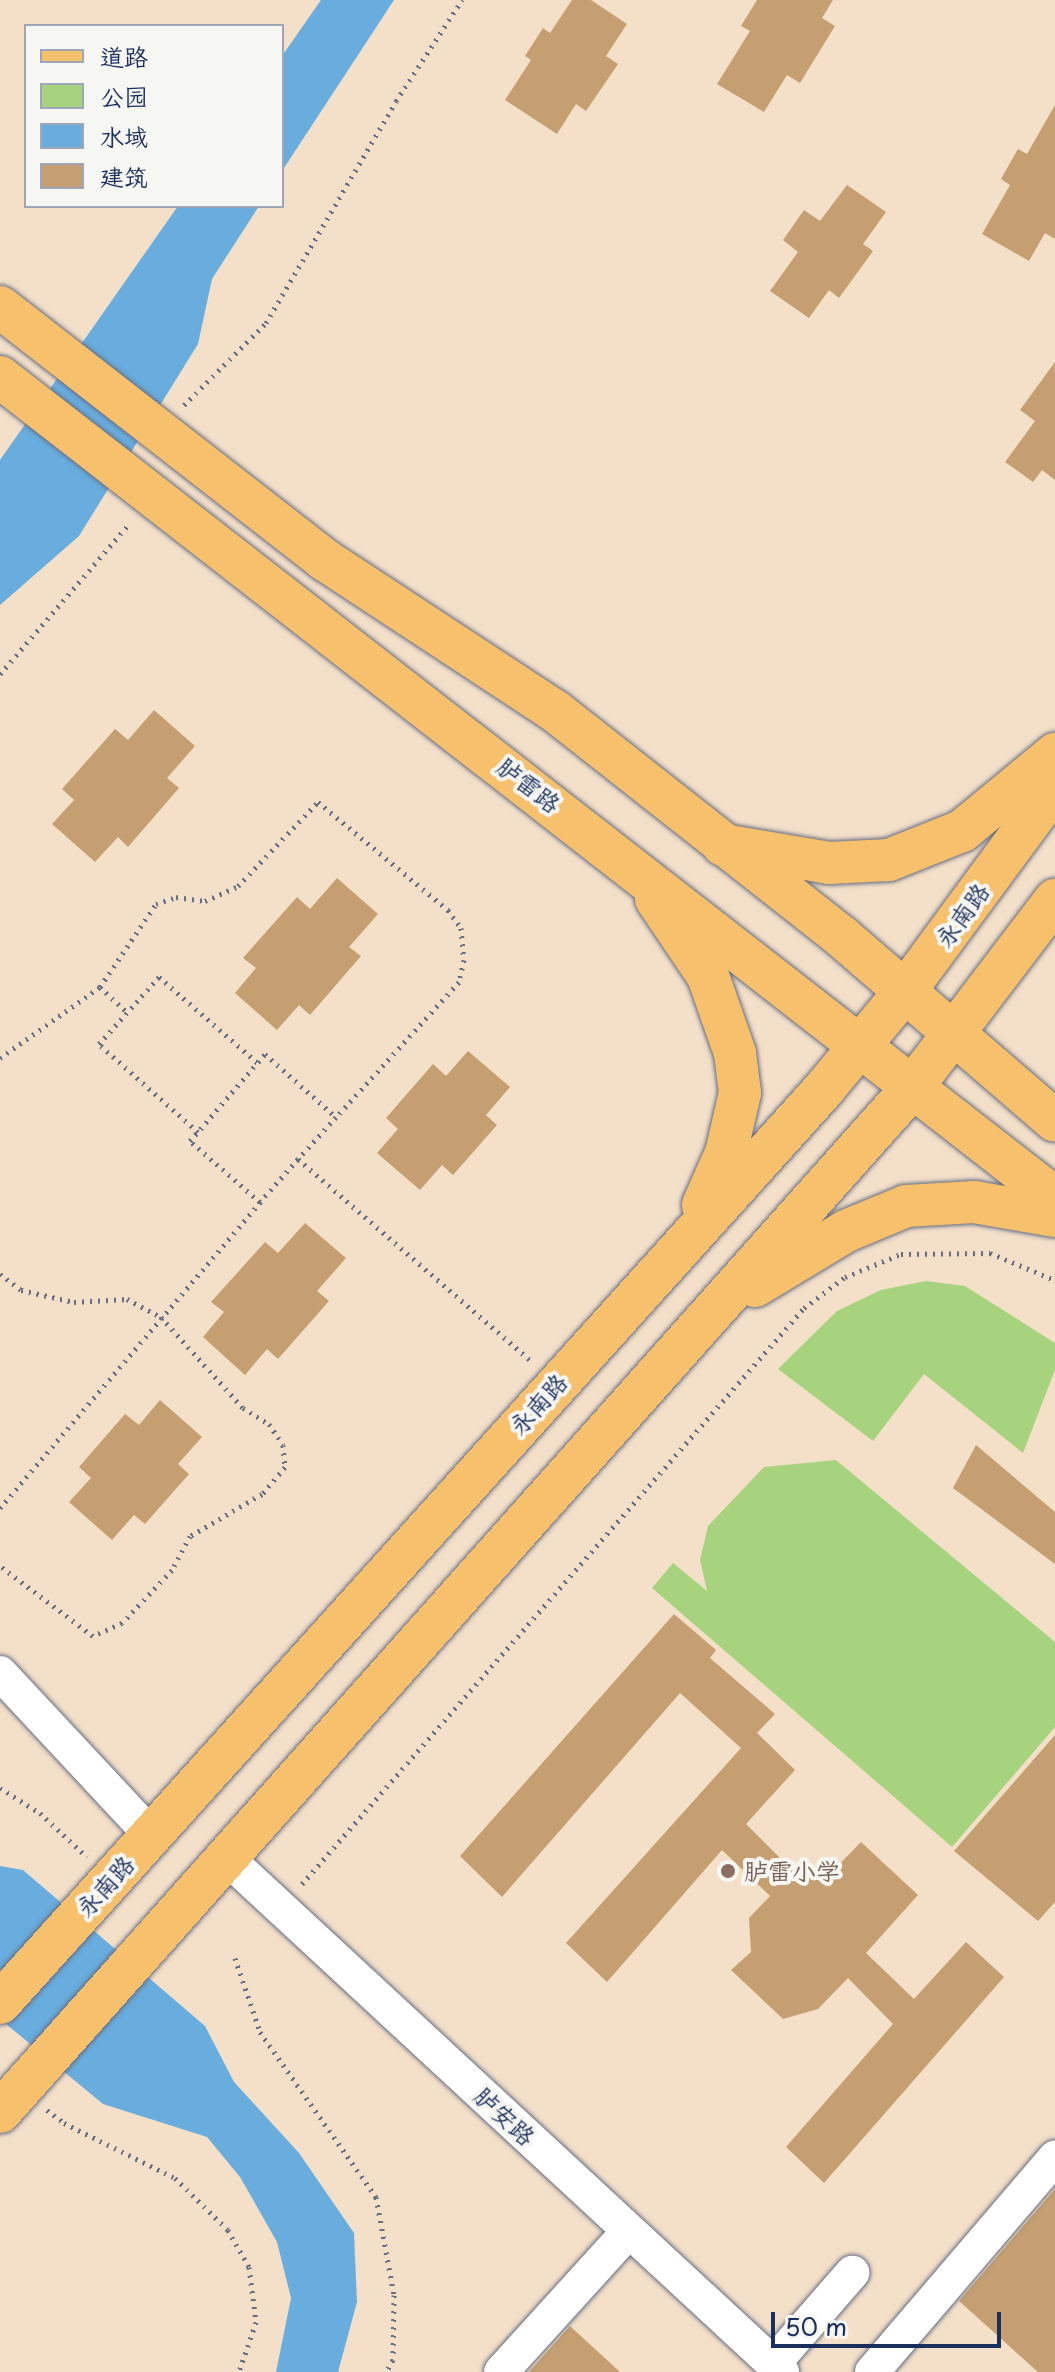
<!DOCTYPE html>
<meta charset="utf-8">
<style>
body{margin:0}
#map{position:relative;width:1055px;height:2372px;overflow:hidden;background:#f4e0c9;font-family:"Playpen Sans","LXGW WenKai TC",sans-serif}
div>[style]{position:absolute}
.green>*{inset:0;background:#a7d37f}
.water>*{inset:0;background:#68adde}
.building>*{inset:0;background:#c59f71}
.path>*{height:5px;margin-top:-2.5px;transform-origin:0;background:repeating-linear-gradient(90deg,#676d83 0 2px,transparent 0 8px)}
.roads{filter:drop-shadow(0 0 2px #676d83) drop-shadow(0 0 2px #676d83)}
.minor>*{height:34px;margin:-17px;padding:0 17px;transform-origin:17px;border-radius:17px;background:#fff}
.major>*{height:42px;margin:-21px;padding:0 21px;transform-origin:21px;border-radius:21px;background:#f7c06c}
.dots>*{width:22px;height:22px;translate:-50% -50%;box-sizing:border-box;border:4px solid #f6f6f2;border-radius:50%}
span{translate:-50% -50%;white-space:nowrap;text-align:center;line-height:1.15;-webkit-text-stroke:8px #f6f6f2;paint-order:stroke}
.street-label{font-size:24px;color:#1b2f5e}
.education-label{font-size:24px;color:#785e54}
.left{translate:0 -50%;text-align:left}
.legend{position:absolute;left:24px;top:24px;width:260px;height:184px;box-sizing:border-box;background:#f6f6f2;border:2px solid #9ea6b7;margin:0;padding:10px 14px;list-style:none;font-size:24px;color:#1b2f5e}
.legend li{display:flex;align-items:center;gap:16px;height:40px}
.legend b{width:40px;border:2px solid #9ea6b7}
.scale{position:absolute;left:771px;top:2312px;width:230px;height:36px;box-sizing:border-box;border:4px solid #1b2f5e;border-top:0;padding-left:10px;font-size:24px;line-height:28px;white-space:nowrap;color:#1b2f5e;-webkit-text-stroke:6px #f6f6f2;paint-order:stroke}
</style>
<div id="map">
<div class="green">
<i style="clip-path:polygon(926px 1281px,965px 1286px,1055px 1343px,1055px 1370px,1023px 1453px,924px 1374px,873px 1441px,778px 1369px,837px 1311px,881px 1290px)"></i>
<i style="clip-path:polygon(836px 1460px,1055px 1642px,1055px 1727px,952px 1847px,652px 1588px,673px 1563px,707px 1591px,700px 1560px,708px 1526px,764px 1467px)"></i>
</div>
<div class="water">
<i style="clip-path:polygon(321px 0,394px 0,282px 171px,282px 56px)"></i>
<i style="clip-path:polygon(178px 206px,259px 206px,212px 279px,198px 344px,79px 536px,0 605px,0 460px)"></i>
<i style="clip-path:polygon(0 1866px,23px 1870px,205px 2026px,234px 2082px,299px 2153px,354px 2233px,357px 2302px,338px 2372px,276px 2372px,291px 2298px,277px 2242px,240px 2177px,207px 2137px,103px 2104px,0 2019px)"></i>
</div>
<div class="building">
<i style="clip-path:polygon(572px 0,591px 0,627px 24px,606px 56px,618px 64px,586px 111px,576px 104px,557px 134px,505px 100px,531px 60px,525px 56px,543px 28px,550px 33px)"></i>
<i style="clip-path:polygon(757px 0,833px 0,822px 18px,835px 26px,800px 83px,787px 75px,764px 112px,717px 84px,750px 31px,741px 26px)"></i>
<i style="clip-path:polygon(1055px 105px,1055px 239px,1045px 233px,1029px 261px,982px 234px,1010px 185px,1001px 179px,1018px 149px,1027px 154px)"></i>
<i style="clip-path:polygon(847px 185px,886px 212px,863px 244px,873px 251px,839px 298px,829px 290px,809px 318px,770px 291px,798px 252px,783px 240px,804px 210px,820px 221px)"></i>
<i style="clip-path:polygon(1055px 362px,1055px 480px,1042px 470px,1033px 482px,1005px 462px,1035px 421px,1020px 410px)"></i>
<i style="clip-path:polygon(154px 710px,195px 746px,167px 778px,179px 788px,128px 847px,118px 837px,95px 862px,52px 824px,74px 800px,62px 789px,115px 729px,128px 740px)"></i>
<i style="clip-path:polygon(337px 878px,378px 914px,349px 947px,361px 956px,310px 1015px,299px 1005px,277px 1030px,235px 993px,256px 968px,243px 958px,297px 897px,310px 909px)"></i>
<i style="clip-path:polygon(468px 1051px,510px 1087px,486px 1115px,497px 1125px,453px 1175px,442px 1165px,420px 1190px,377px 1153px,398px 1129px,386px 1118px,433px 1064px,446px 1076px)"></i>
<i style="clip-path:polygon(305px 1223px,346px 1258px,317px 1291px,329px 1301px,278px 1359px,267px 1349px,245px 1375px,203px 1337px,224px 1312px,211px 1302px,265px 1242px,278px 1253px)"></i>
<i style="clip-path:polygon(160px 1400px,202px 1437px,178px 1464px,189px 1474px,145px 1524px,134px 1515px,112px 1540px,69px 1502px,91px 1478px,79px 1467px,125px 1414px,139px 1425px)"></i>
<i style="clip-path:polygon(976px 1445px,1055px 1512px,1055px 1564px,953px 1488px)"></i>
<i style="clip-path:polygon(674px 1614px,716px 1650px,710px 1658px,775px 1714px,757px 1733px,795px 1770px,746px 1824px,794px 1872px,803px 1863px,823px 1881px,861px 1842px,918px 1895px,866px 1953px,914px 1999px,966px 1942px,1004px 1977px,824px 2183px,786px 2147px,893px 2024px,848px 1978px,818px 2009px,783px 2019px,731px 1970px,751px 1952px,749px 1918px,770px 1896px,722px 1850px,607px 1982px,566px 1943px,741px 1748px,680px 1693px,502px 1897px,460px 1856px)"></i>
<i style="clip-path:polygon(1055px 1735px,1055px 1902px,1038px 1921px,954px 1851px)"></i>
<i style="clip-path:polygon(1055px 2189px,1055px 2372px,1038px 2372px,959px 2301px)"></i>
<i style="clip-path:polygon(570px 2326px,620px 2372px,529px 2372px)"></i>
</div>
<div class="path">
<i style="left:184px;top:405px;width:116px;rotate:-45deg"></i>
<i style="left:266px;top:323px;width:257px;rotate:-59.6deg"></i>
<i style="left:396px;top:101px;width:121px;rotate:-56.8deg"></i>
<i style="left:0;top:674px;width:199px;rotate:-49.3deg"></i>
<i style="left:100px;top:987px;width:37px;rotate:43deg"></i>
<i style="left:0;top:1058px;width:123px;rotate:-35.4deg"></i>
<i style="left:100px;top:987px;width:100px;rotate:-56deg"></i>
<i style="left:156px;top:904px;width:21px;rotate:-19deg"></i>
<i style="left:176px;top:897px;width:29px;rotate:8deg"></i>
<i style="left:205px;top:901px;width:36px;rotate:-24deg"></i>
<i style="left:238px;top:886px;width:116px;rotate:-46.4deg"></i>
<i style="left:318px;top:802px;width:169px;rotate:39.7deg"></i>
<i style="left:448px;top:910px;width:22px;rotate:54deg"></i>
<i style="left:461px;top:928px;width:32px;rotate:85deg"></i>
<i style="left:464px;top:960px;width:23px;rotate:103deg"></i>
<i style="left:459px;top:982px;width:183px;rotate:132.3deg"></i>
<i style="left:198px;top:1132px;width:132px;rotate:-138.4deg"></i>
<i style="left:99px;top:1044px;width:90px;rotate:-48.2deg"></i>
<i style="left:159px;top:977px;width:131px;rotate:41deg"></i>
<i style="left:298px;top:1159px;width:57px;rotate:131.5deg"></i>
<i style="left:260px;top:1202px;width:93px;rotate:-138.9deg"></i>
<i style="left:190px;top:1141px;width:115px;rotate:-49.2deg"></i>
<i style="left:265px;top:1054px;width:95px;rotate:41.6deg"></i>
<i style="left:336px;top:1117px;width:57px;rotate:132.1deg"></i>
<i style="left:298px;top:1159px;width:310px;rotate:40.9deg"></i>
<i style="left:0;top:1274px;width:26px;rotate:37deg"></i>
<i style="left:21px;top:1290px;width:54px;rotate:12.8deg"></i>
<i style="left:74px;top:1302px;width:53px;rotate:-3.2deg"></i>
<i style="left:127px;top:1299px;width:38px;rotate:28deg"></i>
<i style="left:161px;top:1317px;width:122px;rotate:48deg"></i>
<i style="left:243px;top:1408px;width:31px;rotate:32deg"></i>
<i style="left:269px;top:1424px;width:25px;rotate:56deg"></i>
<i style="left:283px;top:1445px;width:22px;rotate:85deg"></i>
<i style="left:285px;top:1467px;width:35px;rotate:130deg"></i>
<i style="left:262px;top:1494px;width:83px;rotate:149.7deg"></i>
<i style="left:190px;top:1536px;width:38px;rotate:118deg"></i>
<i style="left:172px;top:1570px;width:73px;rotate:133.3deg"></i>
<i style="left:122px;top:1623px;width:32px;rotate:156deg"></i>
<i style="left:93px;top:1636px;width:116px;rotate:-143deg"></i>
<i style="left:0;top:1508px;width:402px;rotate:-49.6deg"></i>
<i style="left:0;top:1788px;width:47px;rotate:32deg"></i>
<i style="left:40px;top:1813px;width:64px;rotate:43.1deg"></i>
<i style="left:302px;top:1884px;width:764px;rotate:-48.93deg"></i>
<i style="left:804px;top:1308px;width:51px;rotate:-37.1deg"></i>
<i style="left:845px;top:1277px;width:61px;rotate:-22.3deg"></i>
<i style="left:901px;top:1254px;width:89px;rotate:-0.6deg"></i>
<i style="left:990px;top:1253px;width:70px;rotate:22.6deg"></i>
<i style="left:235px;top:1958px;width:78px;rotate:71.3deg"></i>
<i style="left:260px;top:2032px;width:202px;rotate:54.9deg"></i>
<i style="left:376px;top:2197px;width:100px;rotate:79.6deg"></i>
<i style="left:394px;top:2295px;width:65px;rotate:90.9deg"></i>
<i style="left:393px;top:2360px;width:14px;rotate:120deg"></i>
<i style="left:47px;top:2110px;width:21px;rotate:37deg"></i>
<i style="left:64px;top:2123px;width:124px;rotate:26.4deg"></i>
<i style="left:175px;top:2178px;width:74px;rotate:44.5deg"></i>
<i style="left:228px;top:2230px;width:43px;rotate:60.4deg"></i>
<i style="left:249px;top:2267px;width:55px;rotate:82.7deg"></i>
<i style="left:256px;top:2322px;width:53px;rotate:108.8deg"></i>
</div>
<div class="roads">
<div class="minor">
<i style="left:0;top:1673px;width:221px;rotate:47deg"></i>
<i style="left:229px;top:1860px;width:754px;rotate:42.8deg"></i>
<i style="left:773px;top:2364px;width:121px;rotate:-49deg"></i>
<i style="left:501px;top:2372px;width:190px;rotate:-47.8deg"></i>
<i style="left:872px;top:2372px;width:282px;rotate:-49.5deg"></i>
</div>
<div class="major">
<i style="left:0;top:307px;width:412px;rotate:37.9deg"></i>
<i style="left:325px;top:560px;width:275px;rotate:33.3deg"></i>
<i style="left:555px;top:711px;width:365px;rotate:38.2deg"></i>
<i style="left:842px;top:937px;width:281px;rotate:40.8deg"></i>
<i style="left:0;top:377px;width:1337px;rotate:37.89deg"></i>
<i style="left:723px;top:845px;width:108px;rotate:9.6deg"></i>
<i style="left:829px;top:863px;width:60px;rotate:-2.9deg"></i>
<i style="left:889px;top:860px;width:79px;rotate:-21.7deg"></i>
<i style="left:962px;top:831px;width:121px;rotate:-39.6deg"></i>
<i style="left:656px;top:899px;width:93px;rotate:56deg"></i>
<i style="left:708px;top:976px;width:82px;rotate:70.7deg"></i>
<i style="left:735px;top:1053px;width:40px;rotate:82.9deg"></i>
<i style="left:740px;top:1093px;width:62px;rotate:103.1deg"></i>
<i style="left:726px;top:1153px;width:57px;rotate:113.9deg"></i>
<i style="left:755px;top:1286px;width:106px;rotate:-31.1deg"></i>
<i style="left:846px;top:1231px;width:65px;rotate:-22.6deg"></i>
<i style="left:906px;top:1206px;width:68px;rotate:-3.4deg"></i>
<i style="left:974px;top:1202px;width:82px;rotate:9.8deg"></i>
<i style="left:0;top:2003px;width:1231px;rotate:-47.96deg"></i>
<i style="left:824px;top:1089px;width:124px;rotate:-50.3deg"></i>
<i style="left:903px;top:994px;width:256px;rotate:-53.6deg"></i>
<i style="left:0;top:2112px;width:1370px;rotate:-48.31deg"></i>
<i style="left:911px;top:1089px;width:238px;rotate:-52.7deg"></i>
</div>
</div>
<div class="dots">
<i style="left:728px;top:1871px;background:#8d6e63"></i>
</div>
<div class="street-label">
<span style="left:529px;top:785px;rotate:38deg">胪雷路</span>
<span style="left:962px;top:915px;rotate:-54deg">永南路</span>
<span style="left:538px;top:1404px;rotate:-48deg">永南路</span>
<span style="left:105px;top:1886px;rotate:-48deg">永南路</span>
<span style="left:505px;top:2116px;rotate:43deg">胪安路</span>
</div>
<div class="education-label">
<span class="left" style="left:744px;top:1871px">胪雷小学</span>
</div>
<ul class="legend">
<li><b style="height:10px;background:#f7c06c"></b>道路</li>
<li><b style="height:22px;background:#a7d37f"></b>公园</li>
<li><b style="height:22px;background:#68adde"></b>水域</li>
<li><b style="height:22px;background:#c59f71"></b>建筑</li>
</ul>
<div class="scale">50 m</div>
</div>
